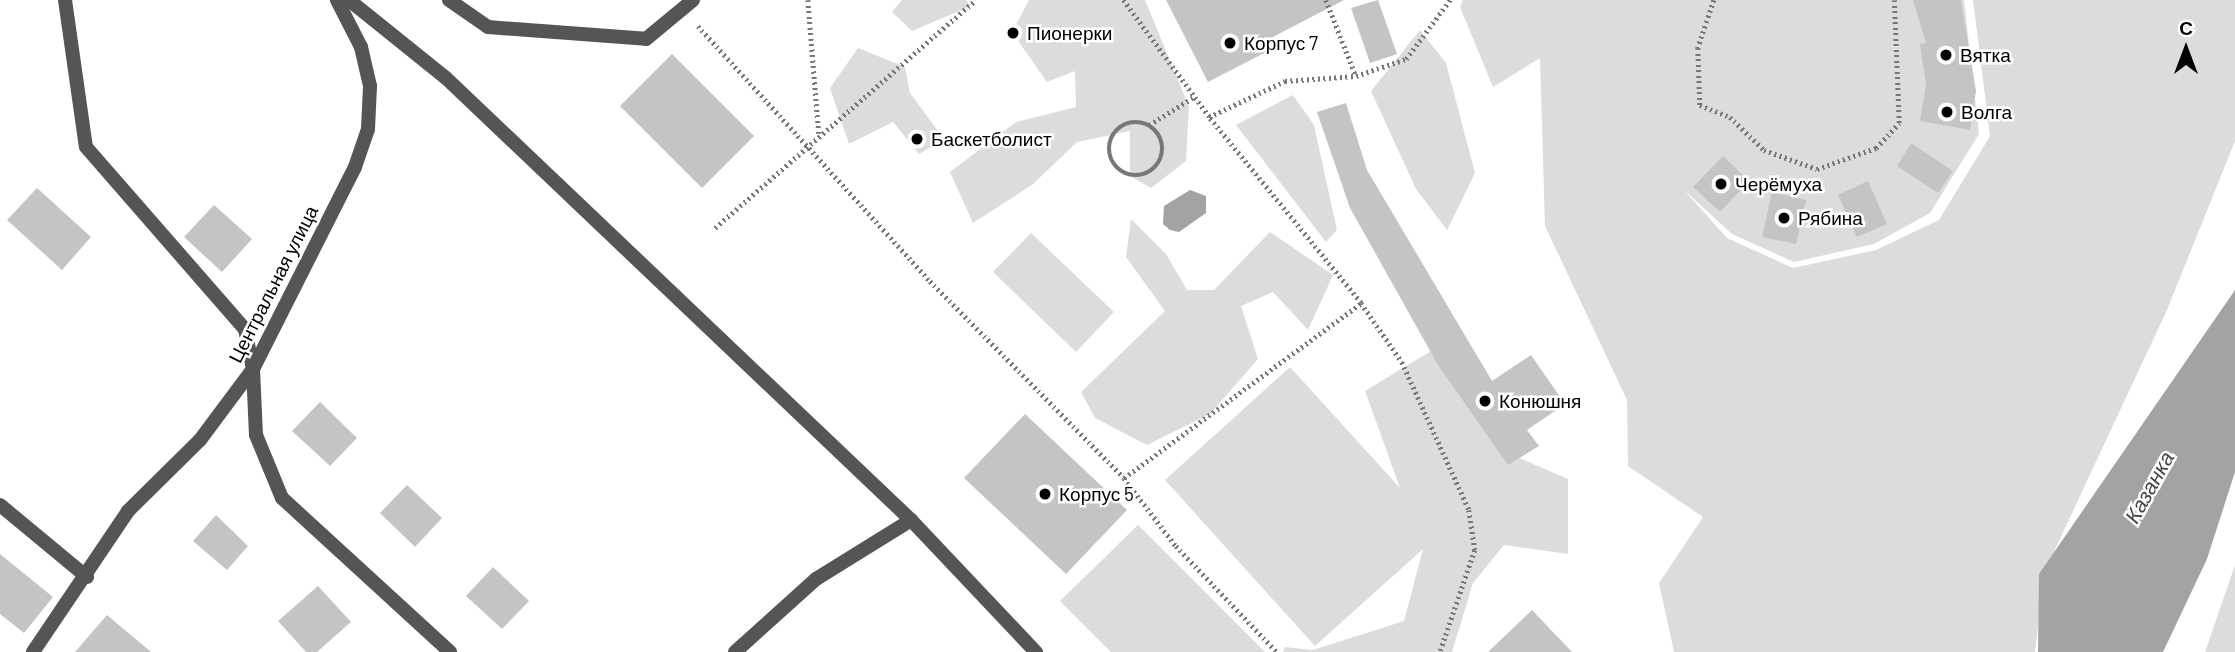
<!DOCTYPE html>
<meta charset="utf-8">
<style>
body{margin:0}
#map{position:relative;width:2235px;height:652px;overflow:hidden;background:#fff;font-family:Barlow,sans-serif}
div>[style]{position:absolute}
.green>*{inset:0;background:#dcdcdc}
.water>*{inset:0;background:#a3a3a3}
.building>*{inset:0;background:#c4c4c4}
.path>*{height:4.5px;margin-top:-2.25px;transform-origin:0;background:repeating-linear-gradient(90deg,#777 0 2px,transparent 0 5.5px)}
.path>.ring{margin:-2.25px;padding:0;box-sizing:content-box;background:none;border:4.5px solid #777;border-radius:50%}
.service>*{height:14px;margin:-7px;padding:0 7px;transform-origin:7px;border-radius:7px;background:#555}
.minor>*{height:14px;margin:-7px;padding:0 7px;transform-origin:7px;border-radius:7px;background:#555}
.dots>*{width:19px;height:19px;translate:-50% -50%;box-sizing:border-box;border:4px solid #fff;border-radius:50%}
span{translate:-50% -50%;white-space:nowrap;text-align:center;line-height:1.15;-webkit-text-stroke:5px #fff;paint-order:stroke}
.poi-label{font-size:19px;color:#000}
.left{translate:0 -50%;text-align:left}
.street-label{font-size:19px;color:#000}
.water-label{font-size:21px;color:#444;font-style:italic}
.north{position:absolute;left:2151px;top:14px;width:70px;height:70px;-webkit-text-stroke:5px #fff;paint-order:stroke;rotate:0deg;font-size:19px;font-weight:700;line-height:28px;text-align:center;color:#000}
.north::after{content:'';display:block;margin:auto;width:24px;height:32px;background:#000;clip-path:polygon(50% 0,100% 100%,50% 72%,0 100%)}
</style>
<div id="map">
<div class="green">
<i style="clip-path:polygon(902px 0,966px 0,971px 6px,912px 31px,892px 12px)"></i>
<i style="clip-path:polygon(1029px 0,1145px 0,1189px 107px,1186px 161px,1151px 188px,1130px 176px,1130px 131px,1077px 142px,1032px 185px,973px 223px,950px 172px,1016px 122px,1076px 107px,1075px 71px,1047px 82px,1012px 32px)"></i>
<i style="clip-path:polygon(1463px 0,1964px 0,1979px 134px,1930px 213px,1874px 244px,1794px 262px,1732px 234px,1684px 190px,1727px 238px,1793px 268px,1876px 250px,1939px 220px,1990px 136px,1973px 0,2235px 0,2235px 141px,2167px 310px,2044px 573px,2035px 652px,1674px 652px,1659px 583px,1703px 517px,1628px 466px,1627px 400px,1545px 226px,1540px 58px,1493px 87px,1460px 7px)"></i>
<i style="clip-path:polygon(1420px 30px,1446px 63px,1475px 173px,1447px 230px,1416px 189px,1371px 91px)"></i>
<i style="clip-path:polygon(858px 48px,905px 67px,910px 93px,944px 139px,919px 154px,893px 122px,849px 144px,830px 88px)"></i>
<i style="clip-path:polygon(1293px 95px,1314px 125px,1337px 230px,1326px 242px,1236px 125px)"></i>
<i style="clip-path:polygon(1131px 219px,1166px 254px,1187px 290px,1214px 290px,1270px 232px,1333px 275px,1308px 330px,1273px 292px,1241px 306px,1258px 359px,1210px 414px,1147px 445px,1095px 418px,1081px 392px,1165px 311px,1126px 257px)"></i>
<i style="clip-path:polygon(1031px 233px,1114px 312px,1076px 352px,993px 272px)"></i>
<i style="clip-path:polygon(1436px 348px,1510px 454px,1568px 479px,1568px 554px,1504px 545px,1473px 583px,1452px 652px,1283px 652px,1285px 647px,1313px 650px,1404px 621px,1423px 549px,1315px 646px,1165px 480px,1290px 367px,1400px 488px,1365px 391px)"></i>
<i style="clip-path:polygon(1138px 525px,1265px 652px,1111px 652px,1060px 601px)"></i>
<i style="clip-path:polygon(2235px 565px,2235px 652px,2205px 652px)"></i>
</div>
<div class="water">
<i style="clip-path:polygon(1190px 190px,1206px 196px,1206px 213px,1179px 232px,1170px 230px,1163px 224px,1164px 206px)"></i>
<i style="clip-path:polygon(2235px 290px,2235px 472px,2207px 559px,2163px 652px,2038px 652px,2039px 574px)"></i>
</div>
<div class="building">
<i style="clip-path:polygon(1166px 0,1344px 0,1269px 39px,1274px 48px,1208px 82px)"></i>
<i style="clip-path:polygon(1378px 0,1397px 54px,1370px 63px,1351px 8px)"></i>
<i style="clip-path:polygon(1913px 0,1961px 0,1976px 91px,1970px 130px,1920px 121px,1926px 85px,1920px 44px,1926px 43px)"></i>
<i style="clip-path:polygon(672px 54px,754px 136px,702px 188px,620px 106px)"></i>
<i style="clip-path:polygon(1346px 103px,1367px 170px,1492px 381px,1531px 355px,1565px 404px,1527px 430px,1539px 446px,1508px 465px,1438px 365px,1350px 208px,1317px 112px)"></i>
<i style="clip-path:polygon(1911px 143px,1953px 171px,1938px 193px,1897px 166px)"></i>
<i style="clip-path:polygon(1723px 156px,1749px 181px,1720px 212px,1693px 187px)"></i>
<i style="clip-path:polygon(1868px 181px,1887px 224px,1857px 237px,1838px 195px)"></i>
<i style="clip-path:polygon(37px 188px,91px 237px,62px 270px,7px 220px)"></i>
<i style="clip-path:polygon(1772px 192px,1806px 200px,1796px 244px,1762px 237px)"></i>
<i style="clip-path:polygon(214px 205px,252px 239px,222px 272px,184px 237px)"></i>
<i style="clip-path:polygon(320px 402px,357px 438px,330px 466px,292px 431px)"></i>
<i style="clip-path:polygon(1025px 414px,1127px 510px,1066px 574px,964px 478px)"></i>
<i style="clip-path:polygon(407px 485px,442px 518px,415px 547px,380px 513px)"></i>
<i style="clip-path:polygon(216px 515px,248px 546px,227px 570px,193px 541px)"></i>
<i style="clip-path:polygon(0 554px,53px 597px,24px 633px,0 614px)"></i>
<i style="clip-path:polygon(493px 567px,529px 601px,502px 629px,466px 596px)"></i>
<i style="clip-path:polygon(318px 586px,351px 622px,317px 652px,306px 652px,278px 621px)"></i>
<i style="clip-path:polygon(1532px 610px,1572px 652px,1488px 652px)"></i>
<i style="clip-path:polygon(107px 615px,151px 652px,75px 652px)"></i>
</div>
<div class="path">
<i style="left:808px;top:0;width:134px;rotate:85.3deg"></i>
<i style="left:1326px;top:0;width:82px;rotate:68.5deg"></i>
<i style="left:1714px;top:0;width:51px;rotate:108.4deg"></i>
<i style="left:1698px;top:48px;width:57px;rotate:88deg"></i>
<i style="left:1700px;top:105px;width:32px;rotate:22deg"></i>
<i style="left:1730px;top:117px;width:47px;rotate:44.1deg"></i>
<i style="left:1764px;top:150px;width:56px;rotate:19.7deg"></i>
<i style="left:1817px;top:169px;width:63px;rotate:-19.6deg"></i>
<i style="left:1876px;top:148px;width:34px;rotate:-47deg"></i>
<i style="left:1899px;top:123px;width:123px;rotate:-92.3deg"></i>
<i style="left:698px;top:26px;width:345px;rotate:47.7deg"></i>
<i style="left:930px;top:281px;width:276px;rotate:45.4deg"></i>
<i style="left:1124px;top:478px;width:295px;rotate:-36.4deg"></i>
<i style="left:1361px;top:303px;width:240px;rotate:-129.3deg"></i>
<i style="left:1209px;top:117px;width:145px;rotate:-126.3deg"></i>
<i style="left:1209px;top:117px;width:84px;rotate:-25.3deg"></i>
<i style="left:1285px;top:81px;width:71px;rotate:-4deg"></i>
<i style="left:1356px;top:76px;width:53px;rotate:-18.8deg"></i>
<i style="left:1406px;top:59px;width:74px;rotate:-53.3deg"></i>
<i class="ring" style="left:1109px;top:122px;width:49.5px;height:49.5px"></i>
<i style="left:1149px;top:125px;width:53px;rotate:-31.9deg"></i>
<i style="left:715px;top:228px;width:346px;rotate:-41.2deg"></i>
<i style="left:1361px;top:303px;width:72px;rotate:55.2deg"></i>
<i style="left:1402px;top:362px;width:162px;rotate:65.6deg"></i>
<i style="left:1469px;top:510px;width:40px;rotate:81.5deg"></i>
<i style="left:1475px;top:550px;width:108px;rotate:108.9deg"></i>
<i style="left:1124px;top:478px;width:86px;rotate:52.6deg"></i>
<i style="left:1176px;top:546px;width:146px;rotate:46.4deg"></i>
</div>
<div class="service">
<i style="left:65px;top:0;width:148px;rotate:81.9deg"></i>
<i style="left:86px;top:147px;width:242px;rotate:48.9deg"></i>
<i style="left:245px;top:329px;width:41px;rotate:78.7deg"></i>
<i style="left:349px;top:0;width:124px;rotate:38.8deg"></i>
<i style="left:446px;top:78px;width:642px;rotate:43.55deg"></i>
<i style="left:911px;top:520px;width:182px;rotate:46.6deg"></i>
<i style="left:449px;top:0;width:47px;rotate:34.7deg"></i>
<i style="left:488px;top:27px;width:158px;rotate:4.3deg"></i>
<i style="left:646px;top:39px;width:61px;rotate:-39.7deg"></i>
</div>
<div class="minor">
<i style="left:253px;top:369px;width:66px;rotate:87.4deg"></i>
<i style="left:256px;top:435px;width:68px;rotate:67.6deg"></i>
<i style="left:282px;top:498px;width:228px;rotate:42.5deg"></i>
<i style="left:0;top:505px;width:113px;rotate:39.6deg"></i>
<i style="left:33px;top:652px;width:170px;rotate:-56deg"></i>
<i style="left:128px;top:511px;width:101px;rotate:-44.6deg"></i>
<i style="left:200px;top:440px;width:89px;rotate:-53.3deg"></i>
<i style="left:253px;top:369px;width:226px;rotate:-63.2deg"></i>
<i style="left:355px;top:167px;width:40px;rotate:-71.1deg"></i>
<i style="left:368px;top:129px;width:43px;rotate:-87.3deg"></i>
<i style="left:370px;top:86px;width:40px;rotate:-103deg"></i>
<i style="left:361px;top:47px;width:53px;rotate:-117.1deg"></i>
<i style="left:735px;top:652px;width:109px;rotate:-42deg"></i>
<i style="left:816px;top:579px;width:112px;rotate:-31.8deg"></i>
</div>
<div class="dots">
<i style="left:1013px;top:33px;background:#000"></i>
<i style="left:1230px;top:43px;background:#000"></i>
<i style="left:1946px;top:55px;background:#000"></i>
<i style="left:1947px;top:112px;background:#000"></i>
<i style="left:917px;top:139px;background:#000"></i>
<i style="left:1721px;top:184px;background:#000"></i>
<i style="left:1784px;top:218px;background:#000"></i>
<i style="left:1485px;top:401px;background:#000"></i>
<i style="left:1045px;top:494px;background:#000"></i>
</div>
<div class="poi-label">
<span class="left" style="left:1027px;top:33px">Пионерки</span>
<span class="left" style="left:1244px;top:43px">Корпус 7</span>
<span class="left" style="left:1960px;top:55px">Вятка</span>
<span class="left" style="left:1961px;top:112px">Волга</span>
<span class="left" style="left:931px;top:139px">Баскетболист</span>
<span class="left" style="left:1735px;top:184px">Черёмуха</span>
<span class="left" style="left:1798px;top:218px">Рябина</span>
<span class="left" style="left:1499px;top:401px">Конюшня</span>
<span class="left" style="left:1059px;top:494px">Корпус 5</span>
</div>
<div class="street-label">
<span style="left:273px;top:284px;rotate:-63deg">Центральная улица</span>
</div>
<div class="water-label">
<span style="left:2149px;top:487px;rotate:-61deg">Казанка</span>
</div>
<div class="north">С</div>
</div>
